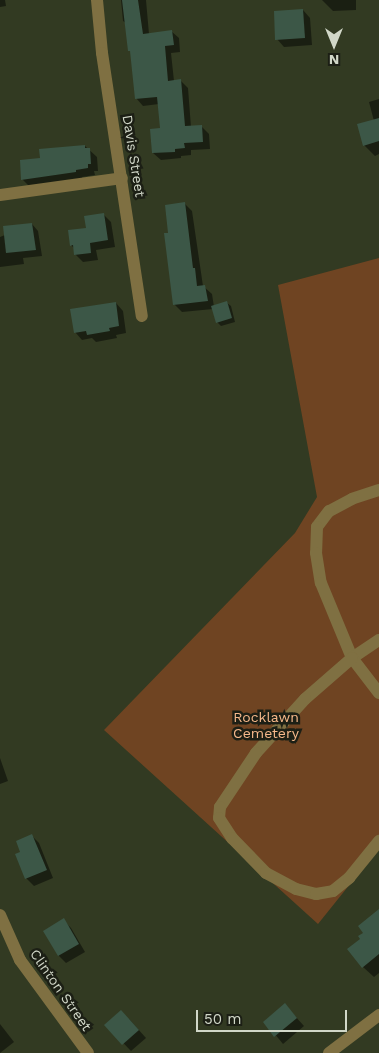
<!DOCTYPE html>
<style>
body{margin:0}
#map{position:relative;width:379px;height:1053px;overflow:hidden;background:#323a22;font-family:"Work Sans",sans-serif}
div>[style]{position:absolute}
.green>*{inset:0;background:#6f4422}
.shadow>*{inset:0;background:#0007}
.building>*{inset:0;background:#3c5747}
.minor>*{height:12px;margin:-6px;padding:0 6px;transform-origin:6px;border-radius:6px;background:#7f7042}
span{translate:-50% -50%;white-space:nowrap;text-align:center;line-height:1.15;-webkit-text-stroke:5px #1c1f15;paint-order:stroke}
.street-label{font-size:14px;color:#d1d7c8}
.park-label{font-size:14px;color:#f7b98b}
.north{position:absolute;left:309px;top:20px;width:50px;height:50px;-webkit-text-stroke:4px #1c1f15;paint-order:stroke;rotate:180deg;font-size:14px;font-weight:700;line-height:20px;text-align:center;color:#d1d7c8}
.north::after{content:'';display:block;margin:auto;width:18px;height:22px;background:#d1d7c8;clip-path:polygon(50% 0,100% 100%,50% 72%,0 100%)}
.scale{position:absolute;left:196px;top:1010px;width:151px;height:22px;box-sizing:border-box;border:2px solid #d1d7c8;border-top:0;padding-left:6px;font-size:15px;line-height:18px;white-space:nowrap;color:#d1d7c8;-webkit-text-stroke:4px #1c1f15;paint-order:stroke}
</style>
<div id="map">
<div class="green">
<i style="clip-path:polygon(379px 258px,379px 848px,318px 924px,104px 730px,295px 533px,317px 497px,278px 285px)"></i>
</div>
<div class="shadow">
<i style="clip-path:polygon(0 0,5px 0,6px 6px,0 7px)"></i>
<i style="clip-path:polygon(121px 0,146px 0,149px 34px,171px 31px,179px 38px,180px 52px,171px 53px,174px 81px,181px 81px,188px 88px,191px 127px,201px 126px,209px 134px,210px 149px,191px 150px,191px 155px,181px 156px,181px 158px,161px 160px,153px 153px,162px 130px,159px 104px,143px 106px,136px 98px,132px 53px,129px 50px,126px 23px,123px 21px)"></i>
<i style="clip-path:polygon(356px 0,356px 10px,333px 11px,322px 0)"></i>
<i style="clip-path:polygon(303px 10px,310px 18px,312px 45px,284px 47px,277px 39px)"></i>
<i style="clip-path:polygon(379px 99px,379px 154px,375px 156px,364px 145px,374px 121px,369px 102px)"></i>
<i style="clip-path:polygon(85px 146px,97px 157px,98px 171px,94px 171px,95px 175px,82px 177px,83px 180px,30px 187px,22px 179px,42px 159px)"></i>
<i style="clip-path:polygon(185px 204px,192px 211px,203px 286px,212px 294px,214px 307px,227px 303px,231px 306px,235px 322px,221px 326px,217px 322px,213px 309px,182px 312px,174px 304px,169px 234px)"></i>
<i style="clip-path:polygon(104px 215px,111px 222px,115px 247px,96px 250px,98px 260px,83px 262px,75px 254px,75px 249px,71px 245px)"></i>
<i style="clip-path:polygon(32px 224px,38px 231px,42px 256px,23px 258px,24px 264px,0 267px,0 237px)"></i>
<i style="clip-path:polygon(116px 303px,123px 311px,126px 333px,116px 335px,117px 338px,96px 342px,92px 338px,82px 340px,75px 332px)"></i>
<i style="clip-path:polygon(0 758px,8px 781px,0 784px)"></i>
<i style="clip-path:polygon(32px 836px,39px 843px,53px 878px,34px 886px,26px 878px,22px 853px)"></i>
<i style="clip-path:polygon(379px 911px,379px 973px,374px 977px,363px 967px,365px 933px)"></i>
<i style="clip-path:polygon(63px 920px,71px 928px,85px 952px,66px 963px,59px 956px,44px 931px)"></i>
<i style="clip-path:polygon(285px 1005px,304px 1026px,283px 1044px,265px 1022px)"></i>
<i style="clip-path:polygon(129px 1019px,146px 1038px,131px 1051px,106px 1025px)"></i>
<i style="clip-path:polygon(0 1024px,14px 1042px,0 1053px)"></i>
</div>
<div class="building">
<i style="clip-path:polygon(122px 0,138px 0,143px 34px,172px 30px,174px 45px,165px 46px,168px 81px,181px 79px,185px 126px,202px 125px,203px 142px,184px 143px,185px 148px,175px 149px,175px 152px,152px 153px,150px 129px,160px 128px,157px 97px,135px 99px,130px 51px,128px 51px)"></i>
<i style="clip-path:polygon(303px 9px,305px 38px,275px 40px,274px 11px)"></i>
<i style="clip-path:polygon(379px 118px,379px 141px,363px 146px,357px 124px)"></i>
<i style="clip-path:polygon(85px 145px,85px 148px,90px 148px,91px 164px,88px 164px,88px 168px,76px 170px,76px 172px,21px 180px,20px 160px,40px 158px,39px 149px)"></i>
<i style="clip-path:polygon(185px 202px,193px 268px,195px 268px,197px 286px,205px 285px,208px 301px,173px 305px,164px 233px,168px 233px,165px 205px)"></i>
<i style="clip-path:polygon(104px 213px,108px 240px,90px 243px,91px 253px,74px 255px,73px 245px,70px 246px,68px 230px,86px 228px,84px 216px)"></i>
<i style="clip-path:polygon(32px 223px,36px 250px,6px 253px,3px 226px)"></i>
<i style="clip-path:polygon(227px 301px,232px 318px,216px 323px,211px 306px)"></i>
<i style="clip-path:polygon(116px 302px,119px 326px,109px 328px,110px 331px,87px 335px,86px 331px,74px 333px,70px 309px)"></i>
<i style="clip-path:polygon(32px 834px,47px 870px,25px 879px,15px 854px,20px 852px,16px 841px)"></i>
<i style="clip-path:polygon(379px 909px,379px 954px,362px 968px,347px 949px,360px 939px,358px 936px,363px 933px,358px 926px)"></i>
<i style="clip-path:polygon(64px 918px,79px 944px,58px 956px,43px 931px)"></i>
<i style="clip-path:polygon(285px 1003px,297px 1018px,274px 1037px,263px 1022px)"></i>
<i style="clip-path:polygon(121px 1010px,139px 1030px,122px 1045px,104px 1025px)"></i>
</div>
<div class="minor">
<i style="left:97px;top:0;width:53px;rotate:84.6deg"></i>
<i style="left:102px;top:53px;width:266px;rotate:81.4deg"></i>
<i style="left:0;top:195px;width:123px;rotate:-7.9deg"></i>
<i style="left:379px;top:490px;width:28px;rotate:162deg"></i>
<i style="left:352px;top:499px;width:26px;rotate:152deg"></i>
<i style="left:329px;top:511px;width:20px;rotate:127deg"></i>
<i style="left:317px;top:527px;width:26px;rotate:92deg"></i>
<i style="left:316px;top:553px;width:30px;rotate:81deg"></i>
<i style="left:321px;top:583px;width:81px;rotate:67.5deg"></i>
<i style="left:352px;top:658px;width:32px;rotate:-34deg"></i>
<i style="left:379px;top:693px;width:44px;rotate:-127.6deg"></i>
<i style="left:352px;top:658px;width:62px;rotate:138.9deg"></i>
<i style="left:305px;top:699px;width:73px;rotate:132.2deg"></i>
<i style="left:256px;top:753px;width:65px;rotate:123.7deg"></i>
<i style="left:220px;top:807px;width:11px;rotate:95deg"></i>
<i style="left:219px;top:818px;width:24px;rotate:57deg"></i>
<i style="left:232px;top:838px;width:49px;rotate:45.8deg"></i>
<i style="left:266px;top:873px;width:34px;rotate:28deg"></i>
<i style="left:296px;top:889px;width:21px;rotate:14deg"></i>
<i style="left:316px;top:894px;width:17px;rotate:-10deg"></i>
<i style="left:333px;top:891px;width:21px;rotate:-39deg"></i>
<i style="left:349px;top:878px;width:48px;rotate:-51deg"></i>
<i style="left:0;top:915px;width:49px;rotate:66deg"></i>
<i style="left:20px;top:960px;width:115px;rotate:53.8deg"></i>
<i style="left:329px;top:1053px;width:63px;rotate:-37.2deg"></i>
</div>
<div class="street-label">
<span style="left:134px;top:156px;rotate:81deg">Davis Street</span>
<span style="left:61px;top:990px;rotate:55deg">Clinton Street</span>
</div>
<div class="park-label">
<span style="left:266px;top:725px">Rocklawn<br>Cemetery</span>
</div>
<div class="north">N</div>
<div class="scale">50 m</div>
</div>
